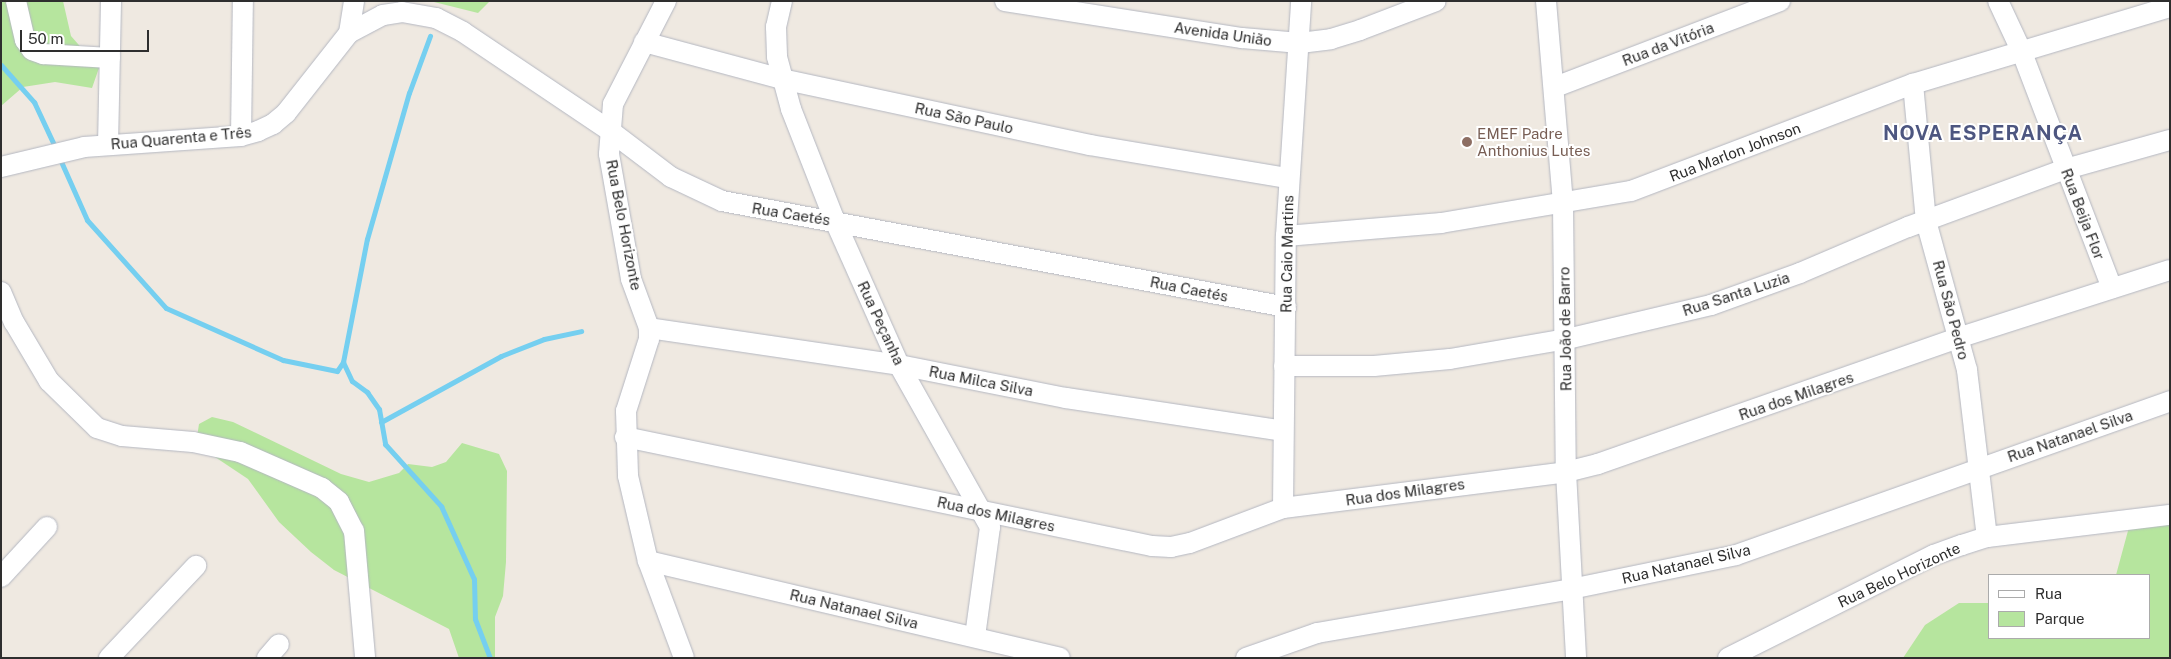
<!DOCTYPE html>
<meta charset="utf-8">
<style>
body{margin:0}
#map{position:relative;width:2171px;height:659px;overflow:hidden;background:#efe9e1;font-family:"Public Sans",sans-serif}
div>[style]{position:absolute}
.green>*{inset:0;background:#b6e59e}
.stream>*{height:5px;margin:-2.5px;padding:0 2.5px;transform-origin:2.5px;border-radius:2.5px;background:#75cff0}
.roads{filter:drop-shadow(0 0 1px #b4b7c1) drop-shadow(0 0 1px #b4b7c1)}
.minor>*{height:20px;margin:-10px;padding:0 10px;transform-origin:10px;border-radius:10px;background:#fff}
.dots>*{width:14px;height:14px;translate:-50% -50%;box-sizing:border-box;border:2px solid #fff;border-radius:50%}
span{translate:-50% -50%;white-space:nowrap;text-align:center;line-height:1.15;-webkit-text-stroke:4px #fff;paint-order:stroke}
.street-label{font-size:15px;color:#2e2e2e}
.education-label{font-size:15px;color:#785e54}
.left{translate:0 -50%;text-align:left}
.district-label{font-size:20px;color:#4d5680;font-weight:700;letter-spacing:1px}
.frame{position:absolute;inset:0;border:2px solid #2e2e2e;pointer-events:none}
.legend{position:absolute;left:1988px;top:574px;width:162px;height:65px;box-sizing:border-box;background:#fff;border:1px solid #ababab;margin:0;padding:6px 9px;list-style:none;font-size:15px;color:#2e2e2e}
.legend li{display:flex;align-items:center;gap:10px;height:25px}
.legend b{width:25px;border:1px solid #ababab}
.scale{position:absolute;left:20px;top:30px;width:129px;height:22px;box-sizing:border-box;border:2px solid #2e2e2e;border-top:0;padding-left:6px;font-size:15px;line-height:18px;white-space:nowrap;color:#2e2e2e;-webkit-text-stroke:4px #fff;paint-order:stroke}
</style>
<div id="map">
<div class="green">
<i style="clip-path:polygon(1px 1px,63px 1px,71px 36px,99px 68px,92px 88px,55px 82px,23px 87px,1px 106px)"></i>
<i style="clip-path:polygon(430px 1px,490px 1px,478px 13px)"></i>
<i style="clip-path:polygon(212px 417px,233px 422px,341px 474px,369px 482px,399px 473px,408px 464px,432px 467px,446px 462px,462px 443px,499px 454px,507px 471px,506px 562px,503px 596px,495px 617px,495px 658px,459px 658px,449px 629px,334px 570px,311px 552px,279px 522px,248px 479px,203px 449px,197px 437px,199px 424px)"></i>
<i style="clip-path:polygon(2170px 520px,2170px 658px,1903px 658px,1925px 625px,1959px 603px,1990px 603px,1990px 638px,2150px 638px,2150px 575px,2116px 575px,2129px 527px)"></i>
</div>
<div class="stream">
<i style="left:1px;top:65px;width:50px;rotate:48.3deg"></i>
<i style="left:34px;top:102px;width:52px;rotate:64.9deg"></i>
<i style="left:59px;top:157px;width:69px;rotate:66deg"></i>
<i style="left:87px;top:220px;width:118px;rotate:48.1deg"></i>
<i style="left:166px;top:308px;width:128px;rotate:24deg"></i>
<i style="left:283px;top:360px;width:55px;rotate:11.5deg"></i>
<i style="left:337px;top:371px;width:11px;rotate:-56deg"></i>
<i style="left:343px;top:362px;width:125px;rotate:-79deg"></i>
<i style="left:367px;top:239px;width:152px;rotate:-74deg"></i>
<i style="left:409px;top:93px;width:61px;rotate:-69.8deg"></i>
<i style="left:343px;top:362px;width:21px;rotate:65deg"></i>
<i style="left:352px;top:381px;width:19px;rotate:36deg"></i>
<i style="left:367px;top:392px;width:21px;rotate:55deg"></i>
<i style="left:379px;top:409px;width:36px;rotate:80deg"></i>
<i style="left:385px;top:444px;width:84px;rotate:47.9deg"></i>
<i style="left:441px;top:506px;width:80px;rotate:65.7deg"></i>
<i style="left:474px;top:579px;width:40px;rotate:88.6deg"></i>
<i style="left:475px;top:619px;width:42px;rotate:69deg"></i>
<i style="left:381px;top:422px;width:137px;rotate:-28.8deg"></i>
<i style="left:501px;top:356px;width:46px;rotate:-21.6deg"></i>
<i style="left:544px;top:339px;width:38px;rotate:-12deg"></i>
</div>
<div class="roads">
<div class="minor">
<i style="left:16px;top:1px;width:40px;rotate:77deg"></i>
<i style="left:25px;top:40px;width:12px;rotate:55deg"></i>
<i style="left:32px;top:50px;width:12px;rotate:20deg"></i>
<i style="left:43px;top:54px;width:67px;rotate:3.4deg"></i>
<i style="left:666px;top:1px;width:116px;rotate:117.2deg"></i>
<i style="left:613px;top:104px;width:50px;rotate:94.6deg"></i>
<i style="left:609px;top:154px;width:127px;rotate:80deg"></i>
<i style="left:631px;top:279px;width:52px;rotate:69.8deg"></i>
<i style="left:649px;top:328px;width:11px;rotate:90deg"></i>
<i style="left:649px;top:339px;width:76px;rotate:107.7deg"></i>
<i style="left:626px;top:411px;width:65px;rotate:88.2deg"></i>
<i style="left:628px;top:476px;width:87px;rotate:76.8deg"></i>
<i style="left:648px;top:561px;width:103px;rotate:69.6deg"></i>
<i style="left:782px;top:1px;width:27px;rotate:103deg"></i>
<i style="left:776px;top:27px;width:30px;rotate:88deg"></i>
<i style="left:777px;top:57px;width:54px;rotate:74.9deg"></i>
<i style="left:791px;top:109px;width:120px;rotate:68.6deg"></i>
<i style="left:835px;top:221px;width:158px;rotate:66deg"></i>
<i style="left:899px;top:365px;width:186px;rotate:60.7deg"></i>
<i style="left:990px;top:527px;width:111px;rotate:97.8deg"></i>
<i style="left:1005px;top:1px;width:240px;rotate:8.9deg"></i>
<i style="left:1242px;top:38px;width:58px;rotate:4.9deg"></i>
<i style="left:1300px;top:43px;width:31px;rotate:-7deg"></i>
<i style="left:1331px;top:39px;width:30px;rotate:-17deg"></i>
<i style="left:1360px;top:30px;width:81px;rotate:-20.9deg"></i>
<i style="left:1546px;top:1px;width:205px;rotate:85.2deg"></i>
<i style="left:1563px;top:205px;width:267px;rotate:89.4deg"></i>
<i style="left:1566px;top:472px;width:186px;rotate:86.9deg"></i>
<i style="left:1998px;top:1px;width:54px;rotate:64.9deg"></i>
<i style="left:2021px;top:50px;width:255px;rotate:69.1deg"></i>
<i style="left:349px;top:33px;width:32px;rotate:-81deg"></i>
<i style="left:644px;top:42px;width:143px;rotate:15deg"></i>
<i style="left:782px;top:79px;width:315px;rotate:12.1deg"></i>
<i style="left:1090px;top:145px;width:201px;rotate:9.5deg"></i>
<i style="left:1913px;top:84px;width:138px;rotate:84.6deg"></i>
<i style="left:1926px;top:221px;width:155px;rotate:74.6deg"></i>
<i style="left:1967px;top:370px;width:168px;rotate:83.2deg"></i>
<i style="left:1555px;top:87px;width:241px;rotate:-20.9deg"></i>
<i style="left:241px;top:136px;width:135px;rotate:-89.2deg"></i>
<i style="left:108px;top:145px;width:144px;rotate:-88.8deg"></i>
<i style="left:1px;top:167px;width:85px;rotate:-13.5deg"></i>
<i style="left:84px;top:147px;width:157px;rotate:-4deg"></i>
<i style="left:241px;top:136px;width:18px;rotate:-16deg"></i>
<i style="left:258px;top:131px;width:17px;rotate:-25deg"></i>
<i style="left:273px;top:124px;width:17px;rotate:-40deg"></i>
<i style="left:286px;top:113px;width:102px;rotate:-51.8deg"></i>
<i style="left:349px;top:33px;width:38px;rotate:-28deg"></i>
<i style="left:383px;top:15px;width:19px;rotate:-9deg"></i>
<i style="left:402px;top:12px;width:35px;rotate:10deg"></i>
<i style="left:436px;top:18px;width:30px;rotate:27deg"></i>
<i style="left:463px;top:32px;width:176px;rotate:33.9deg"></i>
<i style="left:609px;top:130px;width:78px;rotate:37.2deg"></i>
<i style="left:671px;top:177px;width:56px;rotate:25.2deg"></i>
<i style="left:722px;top:201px;width:574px;rotate:10.64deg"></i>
<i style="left:1286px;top:236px;width:156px;rotate:-4.8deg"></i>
<i style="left:1441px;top:223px;width:193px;rotate:-9.6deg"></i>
<i style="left:1631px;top:191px;width:302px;rotate:-20.8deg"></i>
<i style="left:1913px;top:84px;width:268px;rotate:-16.7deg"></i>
<i style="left:1px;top:292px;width:33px;rotate:67deg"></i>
<i style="left:14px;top:322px;width:69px;rotate:59.3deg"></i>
<i style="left:49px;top:381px;width:67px;rotate:44.4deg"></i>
<i style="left:97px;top:428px;width:26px;rotate:18deg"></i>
<i style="left:122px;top:436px;width:71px;rotate:4.8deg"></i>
<i style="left:193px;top:442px;width:48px;rotate:12deg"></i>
<i style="left:240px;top:452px;width:90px;rotate:23.7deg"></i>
<i style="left:322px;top:488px;width:22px;rotate:39deg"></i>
<i style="left:339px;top:502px;width:33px;rotate:63deg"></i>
<i style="left:354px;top:531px;width:127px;rotate:85deg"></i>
<i style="left:649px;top:328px;width:253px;rotate:8.4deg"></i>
<i style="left:899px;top:365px;width:170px;rotate:11.2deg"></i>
<i style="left:1066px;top:398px;width:219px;rotate:8.6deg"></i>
<i style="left:1284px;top:366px;width:90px"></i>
<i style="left:1374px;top:366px;width:76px;rotate:-5.3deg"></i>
<i style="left:1450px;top:359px;width:119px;rotate:-9.7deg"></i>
<i style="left:1567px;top:339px;width:148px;rotate:-13.3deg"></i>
<i style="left:1711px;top:305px;width:95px;rotate:-19.8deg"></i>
<i style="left:1800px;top:273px;width:117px;rotate:-23.1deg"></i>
<i style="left:1908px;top:227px;width:168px;rotate:-20.2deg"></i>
<i style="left:2066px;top:169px;width:108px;rotate:-15.6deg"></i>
<i style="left:625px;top:437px;width:538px;rotate:11.69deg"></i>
<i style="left:1152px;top:546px;width:19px;rotate:3deg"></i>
<i style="left:1171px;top:547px;width:19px;rotate:-12deg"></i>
<i style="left:1190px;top:543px;width:99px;rotate:-20.6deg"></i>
<i style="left:1283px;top:508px;width:285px;rotate:-7.2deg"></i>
<i style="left:1566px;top:472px;width:33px;rotate:-14deg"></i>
<i style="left:1598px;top:464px;width:385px;rotate:-19.3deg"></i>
<i style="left:1961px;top:337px;width:219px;rotate:-17.8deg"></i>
<i style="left:1283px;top:508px;width:272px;rotate:-89.4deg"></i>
<i style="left:1286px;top:236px;width:235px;rotate:-86.3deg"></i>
<i style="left:648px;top:561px;width:423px;rotate:13.2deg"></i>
<i style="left:1px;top:577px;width:68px;rotate:-47.4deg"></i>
<i style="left:109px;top:658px;width:127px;rotate:-46.6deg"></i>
<i style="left:267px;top:658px;width:18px;rotate:-49deg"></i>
<i style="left:1246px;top:658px;width:75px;rotate:-19.4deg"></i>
<i style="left:1317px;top:633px;width:258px;rotate:-9.8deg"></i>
<i style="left:1571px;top:589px;width:168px;rotate:-11.6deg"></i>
<i style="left:1736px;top:555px;width:461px;rotate:-19.5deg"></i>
<i style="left:1728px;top:658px;width:230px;rotate:-26.6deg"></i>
<i style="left:1934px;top:555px;width:30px;rotate:-20deg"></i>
<i style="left:1962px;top:545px;width:26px;rotate:-18deg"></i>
<i style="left:1987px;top:537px;width:184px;rotate:-6.9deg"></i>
</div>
</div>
<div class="dots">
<i style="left:1467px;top:142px;background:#8d6e63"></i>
</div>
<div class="street-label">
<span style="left:1223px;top:34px;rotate:8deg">Avenida União</span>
<span style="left:1668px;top:44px;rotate:-21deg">Rua da Vitória</span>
<span style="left:964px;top:118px;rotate:12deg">Rua São Paulo</span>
<span style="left:181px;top:138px;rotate:-5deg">Rua Quarenta e Três</span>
<span style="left:1735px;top:152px;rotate:-21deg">Rua Marlon Johnson</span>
<span style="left:791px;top:214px;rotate:9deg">Rua Caetés</span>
<span style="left:2083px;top:214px;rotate:69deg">Rua Beija Flor</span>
<span style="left:624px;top:225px;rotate:79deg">Rua Belo Horizonte</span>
<span style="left:1287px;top:254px;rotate:-89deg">Rua Caio Martins</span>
<span style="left:1189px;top:289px;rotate:11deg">Rua Caetés</span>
<span style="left:1736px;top:294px;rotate:-18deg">Rua Santa Luzia</span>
<span style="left:1951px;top:310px;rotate:75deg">Rua São Pedro</span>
<span style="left:881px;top:323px;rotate:65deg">Rua Peçanha</span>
<span style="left:1565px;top:329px;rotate:-91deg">Rua João de Barro</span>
<span style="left:981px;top:381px;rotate:11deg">Rua Milca Silva</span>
<span style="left:1796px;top:396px;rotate:-19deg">Rua dos Milagres</span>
<span style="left:2070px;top:436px;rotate:-19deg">Rua Natanael Silva</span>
<span style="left:1405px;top:492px;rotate:-8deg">Rua dos Milagres</span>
<span style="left:996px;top:514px;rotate:12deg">Rua dos Milagres</span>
<span style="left:1686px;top:564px;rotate:-13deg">Rua Natanael Silva</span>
<span style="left:1899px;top:575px;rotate:-25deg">Rua Belo Horizonte</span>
<span style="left:854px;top:609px;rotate:13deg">Rua Natanael Silva</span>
</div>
<div class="education-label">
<span class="left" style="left:1477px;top:142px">EMEF Padre<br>Anthonius Lutes</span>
</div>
<div class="district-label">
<span style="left:1983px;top:133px">NOVA ESPERANÇA</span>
</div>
<div class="frame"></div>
<ul class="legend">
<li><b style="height:6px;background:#fff"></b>Rua</li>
<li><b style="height:14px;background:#b6e59e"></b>Parque</li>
</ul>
<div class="scale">50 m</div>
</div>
